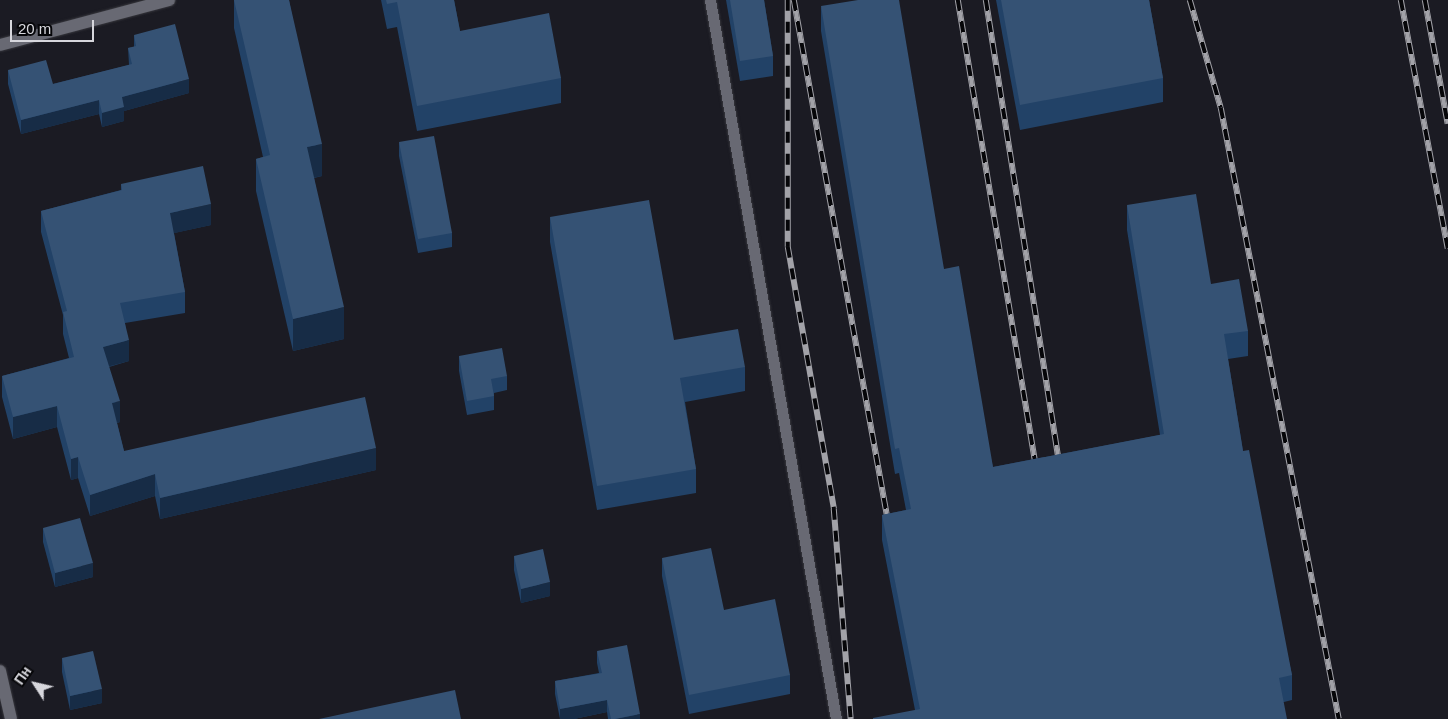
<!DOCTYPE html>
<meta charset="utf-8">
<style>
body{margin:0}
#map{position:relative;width:1448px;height:719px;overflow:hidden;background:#1b1b23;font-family:Arial,sans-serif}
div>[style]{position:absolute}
.roads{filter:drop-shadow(0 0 1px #38383e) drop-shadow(0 0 1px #38383e)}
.service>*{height:11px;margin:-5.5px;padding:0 5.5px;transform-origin:5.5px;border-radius:5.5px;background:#686973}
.minor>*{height:12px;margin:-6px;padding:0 6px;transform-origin:6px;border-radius:6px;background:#686973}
.secondary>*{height:12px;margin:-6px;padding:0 6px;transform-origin:6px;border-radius:6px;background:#686973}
.rail>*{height:5.5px;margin-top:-2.75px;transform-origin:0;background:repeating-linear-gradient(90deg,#060609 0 11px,#a2a2a8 0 22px);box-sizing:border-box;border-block:1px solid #a2a2a8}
.wall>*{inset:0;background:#224267}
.shaded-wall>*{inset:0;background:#172c46}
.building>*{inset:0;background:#355274}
span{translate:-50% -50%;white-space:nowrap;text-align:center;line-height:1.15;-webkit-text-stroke:5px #060609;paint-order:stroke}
.north{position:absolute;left:10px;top:659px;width:50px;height:50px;-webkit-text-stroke:4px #060609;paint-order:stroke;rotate:305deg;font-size:14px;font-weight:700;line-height:20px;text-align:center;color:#d7d7dd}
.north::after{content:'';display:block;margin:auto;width:18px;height:22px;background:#d7d7dd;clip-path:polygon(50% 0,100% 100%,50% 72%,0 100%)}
.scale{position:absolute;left:10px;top:20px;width:84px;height:22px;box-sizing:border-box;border:2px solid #d7d7dd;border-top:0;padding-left:6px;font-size:15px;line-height:18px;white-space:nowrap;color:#d7d7dd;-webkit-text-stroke:4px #060609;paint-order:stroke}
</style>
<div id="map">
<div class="roads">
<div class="service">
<i style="left:710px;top:0;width:730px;rotate:80.06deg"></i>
</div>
<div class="minor">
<i style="left:0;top:45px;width:175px;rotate:-14.9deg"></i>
</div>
<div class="secondary">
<i style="left:0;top:671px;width:49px;rotate:77.1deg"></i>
</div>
</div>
<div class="rail">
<i style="left:788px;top:0;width:247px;rotate:90deg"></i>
<i style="left:788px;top:247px;width:266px;rotate:80deg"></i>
<i style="left:834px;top:509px;width:211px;rotate:85.4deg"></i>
<i style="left:794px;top:0;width:535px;rotate:79.76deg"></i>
<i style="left:958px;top:0;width:480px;rotate:80.5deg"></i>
<i style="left:986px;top:0;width:475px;rotate:81deg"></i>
<i style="left:1190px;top:0;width:112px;rotate:74deg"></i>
<i style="left:1221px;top:108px;width:622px;rotate:79.07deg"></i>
<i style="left:1401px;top:0;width:253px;rotate:79.3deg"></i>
<i style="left:1425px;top:0;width:126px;rotate:79.5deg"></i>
</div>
<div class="wall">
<i style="clip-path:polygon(234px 0,289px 0,322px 176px,314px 178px,344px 339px,293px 351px,256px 191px,256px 159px,263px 157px,234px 28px)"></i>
<i style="clip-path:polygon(381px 0,454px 0,460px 31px,561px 78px,561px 103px,417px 131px,397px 27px,387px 29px)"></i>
<i style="clip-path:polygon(726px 0,764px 0,773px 56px,773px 76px,740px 81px)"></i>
<i style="clip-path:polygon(996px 0,1149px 0,1163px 78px,1163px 102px,1020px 130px)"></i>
<i style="clip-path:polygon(821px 6px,944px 269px,993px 467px,1160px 435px,1127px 230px,1127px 205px,1211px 284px,1248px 331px,1248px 356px,1228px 359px,1243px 451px,1292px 675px,1292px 700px,1284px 702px,915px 710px,882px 540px,882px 515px,906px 510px,899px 473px,895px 474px,821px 31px)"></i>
<i style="clip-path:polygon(134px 35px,189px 93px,124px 111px,124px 121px,102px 127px,99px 114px,21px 134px,8px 84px,8px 70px,53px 84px,129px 65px,128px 48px,134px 47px)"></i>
<i style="clip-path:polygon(399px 142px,452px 233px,452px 247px,418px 253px,399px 156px)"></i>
<i style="clip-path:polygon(121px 184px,211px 225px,174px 233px,185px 292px,185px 313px,125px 323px,129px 361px,109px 367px,120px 422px,117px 423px,124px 451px,376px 470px,160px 519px,155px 496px,90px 516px,78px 478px,71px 480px,57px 427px,13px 439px,2px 397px,2px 376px,69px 358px,63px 334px,63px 315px,41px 232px,41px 211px,121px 190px)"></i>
<i style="clip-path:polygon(550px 217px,674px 340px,745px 367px,745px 391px,685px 402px,696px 469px,696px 493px,597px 510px,550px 242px)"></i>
<i style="clip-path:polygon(459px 356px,507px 376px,507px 390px,494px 393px,494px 410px,467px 415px,459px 371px)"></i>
<i style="clip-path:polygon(43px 528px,93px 577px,55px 587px,43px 542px)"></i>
<i style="clip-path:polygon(514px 556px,550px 596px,521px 603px,514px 570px)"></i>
<i style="clip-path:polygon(662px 558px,724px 610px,790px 675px,790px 694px,689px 714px,662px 576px)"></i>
<i style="clip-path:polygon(597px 651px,640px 719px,608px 719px,607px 712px,574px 719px,560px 719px,555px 694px,555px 681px,599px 673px,597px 663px)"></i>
<i style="clip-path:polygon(62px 658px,102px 703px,70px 710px,62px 672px)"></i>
</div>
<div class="shaded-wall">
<i style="clip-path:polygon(189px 79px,189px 93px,124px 111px,124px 121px,102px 127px,102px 113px,122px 97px)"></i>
<i style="clip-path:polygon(99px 100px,99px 114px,21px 134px,21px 120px)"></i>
<i style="clip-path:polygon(322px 144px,322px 176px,307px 179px,307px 147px)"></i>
<i style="clip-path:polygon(211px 204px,211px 225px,170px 234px,170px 213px)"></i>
<i style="clip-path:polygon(344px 307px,344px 339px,293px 351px,293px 319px)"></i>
<i style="clip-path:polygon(129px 340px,129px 361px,103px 368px,103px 347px)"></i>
<i style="clip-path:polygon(120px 401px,120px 422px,112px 424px,112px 403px)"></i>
<i style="clip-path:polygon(57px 406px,57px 427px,13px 439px,13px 417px)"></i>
<i style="clip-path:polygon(376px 448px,376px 470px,160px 519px,160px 498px)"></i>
<i style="clip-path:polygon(78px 457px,78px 478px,71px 480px,71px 459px)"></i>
<i style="clip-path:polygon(155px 474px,155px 496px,90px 516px,90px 495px)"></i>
<i style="clip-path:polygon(93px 563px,93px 577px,55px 587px,55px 573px)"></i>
<i style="clip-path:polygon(550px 582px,550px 596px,521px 603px,521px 589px)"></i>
<i style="clip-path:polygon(102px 689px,102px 703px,70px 710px,70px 696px)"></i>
<i style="clip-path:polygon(607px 700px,607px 712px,574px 719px,560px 719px,560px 709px)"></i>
<i style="clip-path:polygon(640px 714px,640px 719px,615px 719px)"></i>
</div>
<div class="building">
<i style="clip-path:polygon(234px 0,289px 0,322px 144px,307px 147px,344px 307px,293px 319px,256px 159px,270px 155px)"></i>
<i style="clip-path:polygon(386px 0,454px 0,460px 31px,549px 13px,561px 78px,417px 106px,397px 2px,387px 4px)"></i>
<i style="clip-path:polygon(730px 0,764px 0,773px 56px,740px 61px)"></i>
<i style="clip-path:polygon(858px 0,899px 0,944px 269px,959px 266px,993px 467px,1164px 434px,1127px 205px,1196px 194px,1211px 284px,1239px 279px,1248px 331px,1224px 334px,1243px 451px,1249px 450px,1292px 675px,1279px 678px,1287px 719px,873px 719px,873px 718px,920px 709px,882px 515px,911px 509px,899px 448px,895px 449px,821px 6px)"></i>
<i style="clip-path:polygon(1001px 0,1149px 0,1163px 78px,1020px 105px)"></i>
<i style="clip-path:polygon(175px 24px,189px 79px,122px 97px,124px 107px,102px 113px,99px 100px,21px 120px,8px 70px,46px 60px,53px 84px,132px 64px,128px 48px,136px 46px,134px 35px)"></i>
<i style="clip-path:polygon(434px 136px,452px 233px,418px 239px,399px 142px)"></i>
<i style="clip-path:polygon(203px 166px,211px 204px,170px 213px,185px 292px,120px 303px,129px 340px,103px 347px,120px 401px,112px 403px,124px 451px,365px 397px,376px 448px,160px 498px,155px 474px,90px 495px,78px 457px,71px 459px,57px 406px,13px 417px,2px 376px,74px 357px,63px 312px,67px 311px,41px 211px,122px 190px,121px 184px)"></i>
<i style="clip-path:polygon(649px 200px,674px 340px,738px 329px,745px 367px,680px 378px,696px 469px,597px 486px,550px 217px)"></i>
<i style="clip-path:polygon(502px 348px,507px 376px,491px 379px,494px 396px,467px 401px,459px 356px)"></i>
<i style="clip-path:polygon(80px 518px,93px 563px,55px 573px,43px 528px)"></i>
<i style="clip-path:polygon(711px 548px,724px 610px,775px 599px,790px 675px,689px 695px,662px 558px)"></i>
<i style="clip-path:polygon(543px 549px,550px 582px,521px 589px,514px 556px)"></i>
<i style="clip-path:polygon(627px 645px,640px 714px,615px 719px,611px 719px,607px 700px,560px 709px,555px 681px,602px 673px,597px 651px)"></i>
<i style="clip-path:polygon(93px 651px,102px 689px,70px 696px,62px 658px)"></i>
<i style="clip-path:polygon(455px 690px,461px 719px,319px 719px)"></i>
</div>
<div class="north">Пн</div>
<div class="scale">20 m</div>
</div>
